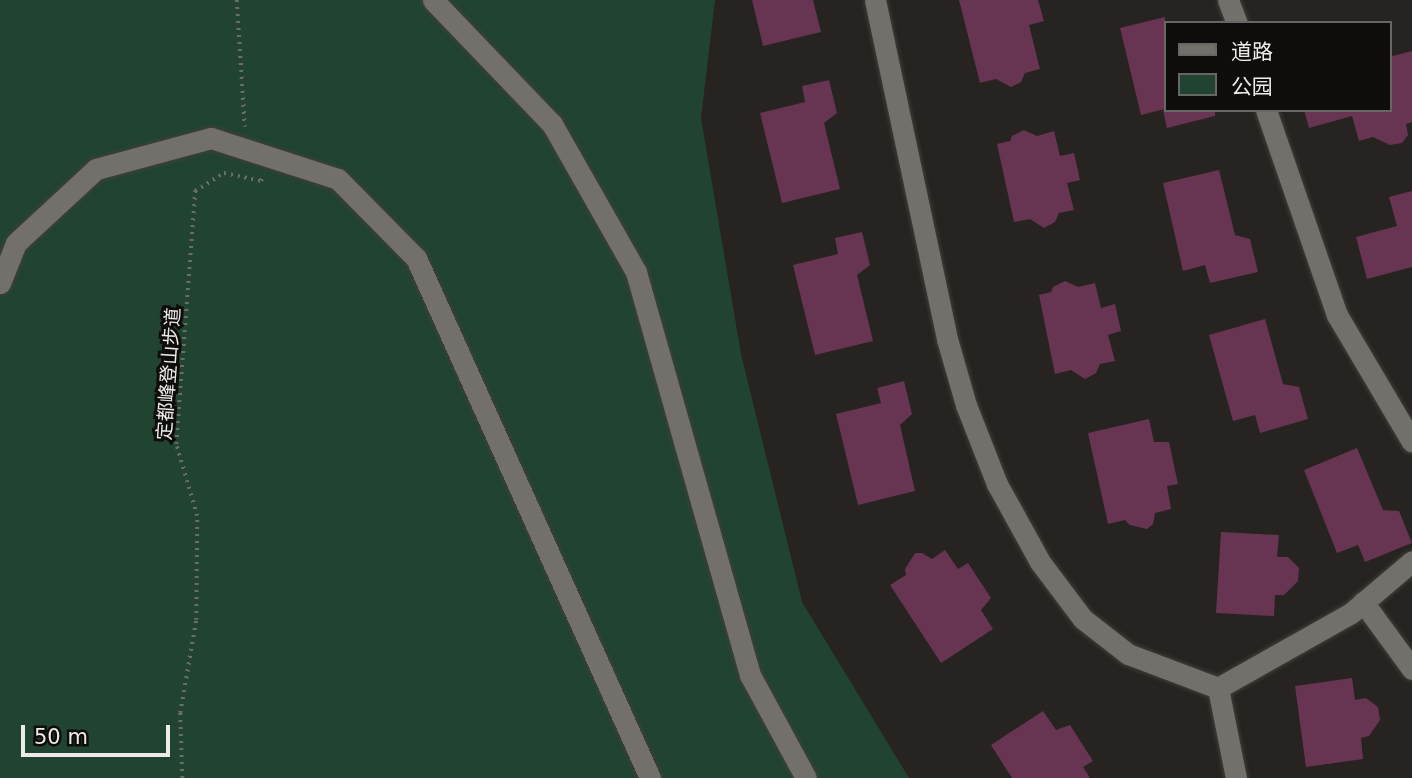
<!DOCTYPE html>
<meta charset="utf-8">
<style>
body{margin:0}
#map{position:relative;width:1412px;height:778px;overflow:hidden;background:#262320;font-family:"DejaVu Sans","Noto Sans SC",sans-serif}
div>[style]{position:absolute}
.green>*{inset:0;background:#204431}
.building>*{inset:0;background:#673552}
.path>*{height:3.5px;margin-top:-1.75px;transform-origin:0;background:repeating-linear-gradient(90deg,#6e6c69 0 2px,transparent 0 7px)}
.roads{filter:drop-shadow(0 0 2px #403e3b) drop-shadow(0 0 2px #403e3b)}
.minor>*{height:21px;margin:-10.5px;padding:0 10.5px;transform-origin:10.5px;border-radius:10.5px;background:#73706c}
span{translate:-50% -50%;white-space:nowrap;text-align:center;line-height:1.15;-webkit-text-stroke:6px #0e0d0c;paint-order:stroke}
.street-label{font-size:19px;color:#edebe9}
.legend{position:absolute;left:1164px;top:21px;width:228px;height:91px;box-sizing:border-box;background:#0e0d0c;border:2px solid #676664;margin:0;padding:9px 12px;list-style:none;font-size:21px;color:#edebe9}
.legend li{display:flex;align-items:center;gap:14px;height:35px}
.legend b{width:35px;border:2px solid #676664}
.scale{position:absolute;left:21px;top:725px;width:149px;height:32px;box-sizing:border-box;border:4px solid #edebe9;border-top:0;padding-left:9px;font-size:21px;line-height:24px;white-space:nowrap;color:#edebe9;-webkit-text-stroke:5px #0e0d0c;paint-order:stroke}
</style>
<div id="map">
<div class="green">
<i style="clip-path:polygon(0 0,715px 0,701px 118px,741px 354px,802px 602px,909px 778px,0 778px)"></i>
</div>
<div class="building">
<i style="clip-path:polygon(752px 0,813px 0,821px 32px,763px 46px)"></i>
<i style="clip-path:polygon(959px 0,1038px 0,1044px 21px,1029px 25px,1040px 69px,1025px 73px,1021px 82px,1011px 87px,996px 79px,980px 83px)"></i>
<i style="clip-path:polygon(1165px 17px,1165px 109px,1141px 115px,1120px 28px)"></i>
<i style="clip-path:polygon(1412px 51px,1412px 122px,1406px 124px,1408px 135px,1402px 143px,1390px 145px,1373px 137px,1359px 141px,1352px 116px,1309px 128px,1304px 110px,1389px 110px,1389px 57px)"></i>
<i style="clip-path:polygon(829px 80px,837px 113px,824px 123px,840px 189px,782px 203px,760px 113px,805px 102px,802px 86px)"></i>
<i style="clip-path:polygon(1163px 110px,1215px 110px,1215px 116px,1167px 128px)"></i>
<i style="clip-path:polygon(1024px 130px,1037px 136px,1054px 131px,1060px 156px,1074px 153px,1080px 180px,1067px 183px,1074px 210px,1059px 213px,1055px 222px,1044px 228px,1030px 219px,1014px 222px,997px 144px,1010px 141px,1012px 136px)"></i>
<i style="clip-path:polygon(1219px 170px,1235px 235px,1250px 239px,1258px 272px,1210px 283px,1205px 265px,1183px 271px,1163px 183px)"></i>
<i style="clip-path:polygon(1412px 191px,1412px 267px,1367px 279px,1356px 237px,1397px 226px,1389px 197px)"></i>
<i style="clip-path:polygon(862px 232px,870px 265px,857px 275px,873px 341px,815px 355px,793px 265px,838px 254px,835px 238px)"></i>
<i style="clip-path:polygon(1065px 281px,1078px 287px,1095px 283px,1101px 308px,1115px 304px,1121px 331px,1108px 335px,1115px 361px,1100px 364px,1096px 373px,1085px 379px,1071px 370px,1055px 374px,1039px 295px,1051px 292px,1053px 287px)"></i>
<i style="clip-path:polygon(1265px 319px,1283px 384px,1299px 387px,1308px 419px,1260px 433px,1255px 415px,1233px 421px,1209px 335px)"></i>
<i style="clip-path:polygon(904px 381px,912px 414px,900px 425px,915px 491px,858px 505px,836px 414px,881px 403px,877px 388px)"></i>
<i style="clip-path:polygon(1149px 419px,1154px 442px,1169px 442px,1178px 484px,1167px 486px,1171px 509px,1155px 513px,1153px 524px,1147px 529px,1130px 525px,1125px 520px,1108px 524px,1088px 433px)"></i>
<i style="clip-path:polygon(1357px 448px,1383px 510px,1399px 511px,1412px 543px,1365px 562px,1358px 545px,1337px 553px,1304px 470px)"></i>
<i style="clip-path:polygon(1221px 532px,1279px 535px,1277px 557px,1288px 557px,1299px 568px,1298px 581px,1284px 595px,1275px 595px,1274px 616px,1216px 613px)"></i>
<i style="clip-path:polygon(945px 550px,958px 569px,968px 563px,991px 598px,981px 610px,993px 629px,941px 663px,890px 585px,906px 575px,905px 569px,915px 553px,922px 553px,932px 559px)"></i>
<i style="clip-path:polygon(1352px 678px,1355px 700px,1366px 698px,1378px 707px,1380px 720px,1369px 736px,1361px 738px,1363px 759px,1306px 767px,1295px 686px)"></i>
<i style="clip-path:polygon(1043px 711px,1056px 730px,1070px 725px,1093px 761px,1083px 767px,1090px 778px,1012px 778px,991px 745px)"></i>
</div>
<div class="path">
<i style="left:237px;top:0;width:127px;rotate:86.4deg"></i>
<i style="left:182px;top:778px;width:65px;rotate:-91.8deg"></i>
<i style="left:180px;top:713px;width:94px;rotate:-80.2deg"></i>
<i style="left:196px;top:620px;width:104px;rotate:-89.4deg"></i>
<i style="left:197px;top:516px;width:75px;rotate:-106.3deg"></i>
<i style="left:176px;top:444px;width:254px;rotate:-85.7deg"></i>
<i style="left:195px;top:191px;width:34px;rotate:-32deg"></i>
<i style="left:224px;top:173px;width:38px;rotate:12deg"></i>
<i style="left:261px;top:181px;width:7px;rotate:-63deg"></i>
</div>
<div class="roads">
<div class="minor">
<i style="left:433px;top:0;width:172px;rotate:46.2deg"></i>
<i style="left:552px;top:124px;width:170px;rotate:60.4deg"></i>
<i style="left:636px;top:272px;width:419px;rotate:74.2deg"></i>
<i style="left:750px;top:675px;width:117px;rotate:61.5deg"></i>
<i style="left:875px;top:0;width:347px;rotate:78deg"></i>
<i style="left:947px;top:339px;width:69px;rotate:73.9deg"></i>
<i style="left:966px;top:405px;width:85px;rotate:68.6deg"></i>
<i style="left:997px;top:484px;width:89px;rotate:61.1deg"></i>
<i style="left:1040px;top:562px;width:71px;rotate:53deg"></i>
<i style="left:1083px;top:619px;width:57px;rotate:37.9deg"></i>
<i style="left:1128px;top:654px;width:96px;rotate:20.7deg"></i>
<i style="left:1218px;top:688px;width:153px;rotate:-29.4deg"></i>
<i style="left:1351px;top:613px;width:80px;rotate:-40.4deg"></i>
<i style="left:1228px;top:0;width:25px;rotate:69deg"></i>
<i style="left:1266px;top:110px;width:217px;rotate:70.9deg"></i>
<i style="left:1337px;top:315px;width:147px;rotate:59.4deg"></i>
<i style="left:0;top:283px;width:43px;rotate:-68.2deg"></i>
<i style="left:16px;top:243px;width:109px;rotate:-42.8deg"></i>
<i style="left:96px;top:169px;width:119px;rotate:-15.1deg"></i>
<i style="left:211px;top:138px;width:133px;rotate:17.9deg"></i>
<i style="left:338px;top:179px;width:111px;rotate:45.4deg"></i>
<i style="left:416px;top:258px;width:570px;rotate:65.77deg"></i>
<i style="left:1363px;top:602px;width:83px;rotate:53.8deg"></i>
<i style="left:1218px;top:688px;width:92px;rotate:78.7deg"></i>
</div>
</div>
<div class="street-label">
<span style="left:169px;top:374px;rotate:-86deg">定都峰登山步道</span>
</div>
<ul class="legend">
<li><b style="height:9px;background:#73706c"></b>道路</li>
<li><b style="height:19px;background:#204431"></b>公园</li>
</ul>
<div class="scale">50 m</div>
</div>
